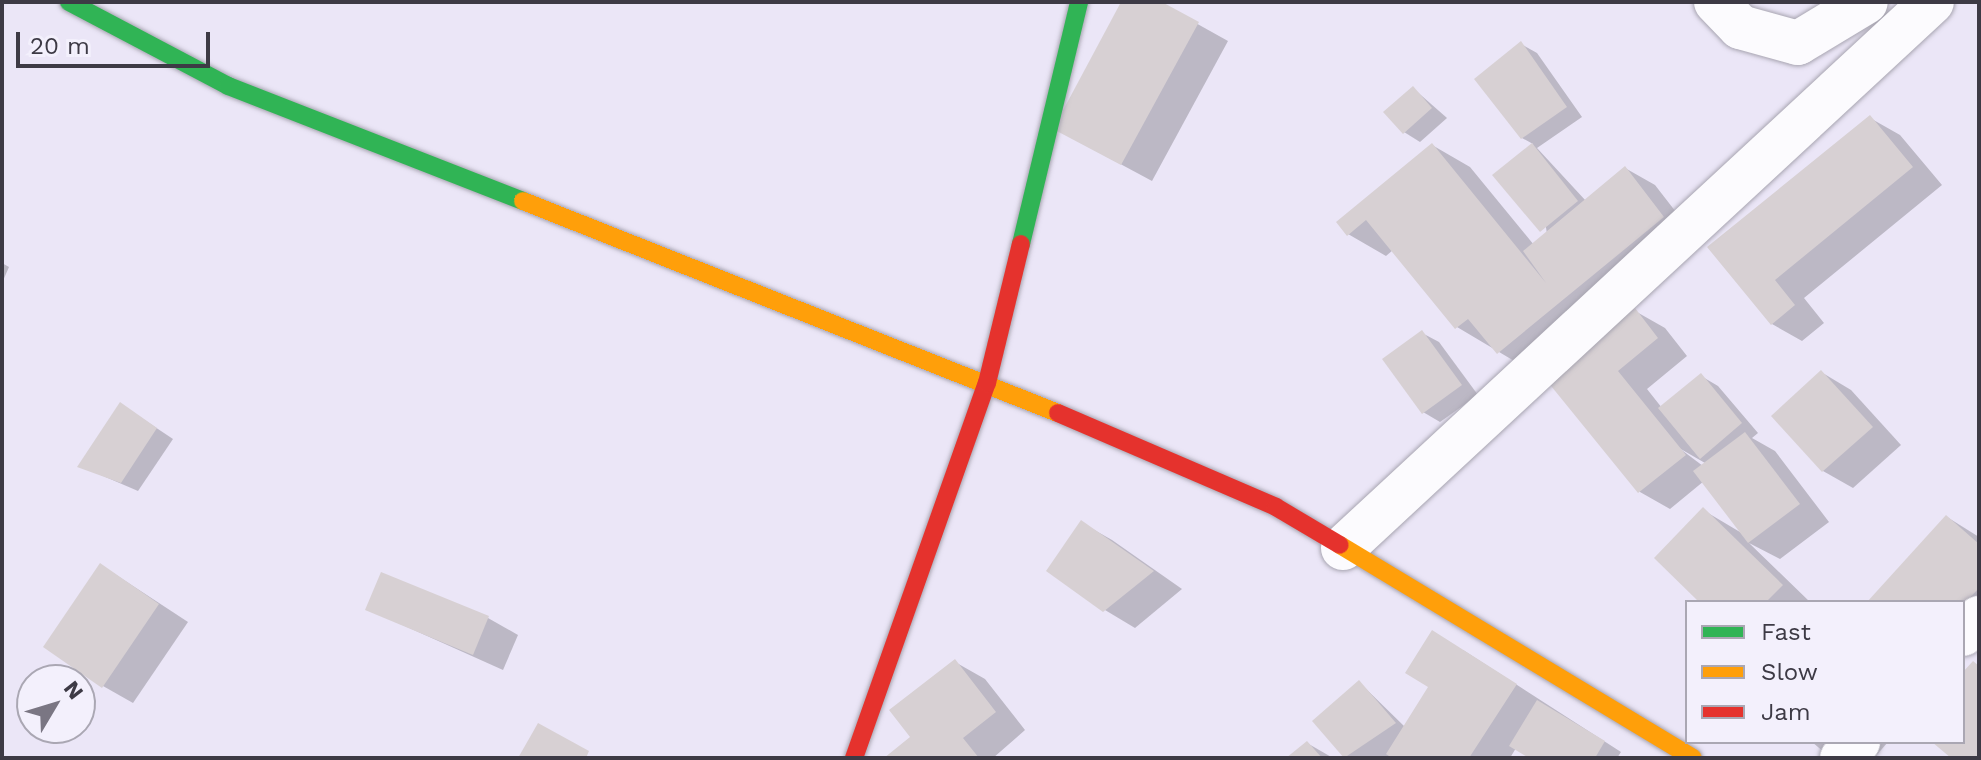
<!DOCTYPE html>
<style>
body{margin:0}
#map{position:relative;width:1981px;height:760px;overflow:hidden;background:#ebe6f7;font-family:"Work Sans",sans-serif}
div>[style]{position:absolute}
.shadow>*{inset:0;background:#0003}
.building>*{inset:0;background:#d7d0d3}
.roads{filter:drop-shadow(0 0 2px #a8a5b1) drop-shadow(0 0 2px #a8a5b1)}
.street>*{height:44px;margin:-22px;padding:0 22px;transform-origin:22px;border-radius:22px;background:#fcfbfe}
.fast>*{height:18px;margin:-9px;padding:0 9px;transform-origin:9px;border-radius:9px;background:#30b455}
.slow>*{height:18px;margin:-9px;padding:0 9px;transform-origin:9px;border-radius:9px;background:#ff9f0a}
.jam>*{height:18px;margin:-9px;padding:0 9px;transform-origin:9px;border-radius:9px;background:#e5322d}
span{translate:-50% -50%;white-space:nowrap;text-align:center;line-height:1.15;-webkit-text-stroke:7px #f3f0fc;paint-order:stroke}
.frame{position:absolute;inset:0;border:4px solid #3d3a45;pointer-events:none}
.legend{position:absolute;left:1685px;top:600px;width:280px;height:144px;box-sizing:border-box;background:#f3f0fc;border:2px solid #aaa7b3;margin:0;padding:10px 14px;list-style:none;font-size:24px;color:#3d3a45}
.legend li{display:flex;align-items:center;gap:16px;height:40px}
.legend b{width:40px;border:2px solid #aaa7b3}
.north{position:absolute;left:16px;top:664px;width:80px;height:80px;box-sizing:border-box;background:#f3f0fc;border:2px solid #aaa7b3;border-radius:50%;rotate:52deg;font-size:22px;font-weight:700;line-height:32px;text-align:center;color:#3d3a45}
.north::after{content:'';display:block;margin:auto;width:28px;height:36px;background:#7a7683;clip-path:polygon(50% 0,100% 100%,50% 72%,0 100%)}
.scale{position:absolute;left:16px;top:32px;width:194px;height:36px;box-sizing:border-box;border:4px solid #3d3a45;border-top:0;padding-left:10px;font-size:24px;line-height:28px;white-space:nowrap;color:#3d3a45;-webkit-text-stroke:6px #f3f0fc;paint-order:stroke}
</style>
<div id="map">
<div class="shadow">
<i style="clip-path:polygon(1123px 2px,1158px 2px,1228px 41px,1152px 181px,1085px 145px)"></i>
<i style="clip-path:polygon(1521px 44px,1537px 53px,1582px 117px,1537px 148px,1586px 201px,1625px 168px,1655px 185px,1693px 234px,1536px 374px,1457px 327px,1393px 250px,1386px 256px,1348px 234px,1432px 145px,1470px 167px,1534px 245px,1547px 234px,1533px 144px,1522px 138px)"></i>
<i style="clip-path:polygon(1414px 89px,1447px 118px,1420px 142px,1404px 132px)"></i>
<i style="clip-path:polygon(1870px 118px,1900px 135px,1942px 185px,1804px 298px,1824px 323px,1802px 341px,1772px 324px,1710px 248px)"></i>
<i style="clip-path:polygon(2px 263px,9px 267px,2px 283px)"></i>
<i style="clip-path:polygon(evenodd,1635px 311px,1665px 328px,1687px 356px,1647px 389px,1662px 408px,1701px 376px,1718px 386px,1758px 433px,1752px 438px,1775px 451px,1829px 522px,1780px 559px,1749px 543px,1810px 602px,1702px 602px,1703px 510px,1745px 535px,1704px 481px,1670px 509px,1640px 492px,1549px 381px,1635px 311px,1679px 448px,1705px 463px,1703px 466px,1679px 448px)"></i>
<i style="clip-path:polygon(1422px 333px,1439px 342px,1478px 395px,1440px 422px,1423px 412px)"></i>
<i style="clip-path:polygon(1821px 372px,1851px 390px,1901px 445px,1853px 488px,1823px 471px)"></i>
<i style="clip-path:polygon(137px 415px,173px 439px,138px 491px,80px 466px)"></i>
<i style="clip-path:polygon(1947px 517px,1979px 537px,1979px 638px,1963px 602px)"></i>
<i style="clip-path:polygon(1082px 523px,1112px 540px,1182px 589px,1135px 628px,1105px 610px)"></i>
<i style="clip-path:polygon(101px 565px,188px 622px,133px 703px,103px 686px)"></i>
<i style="clip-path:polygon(367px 609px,488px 618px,518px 635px,503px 670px)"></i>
<i style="clip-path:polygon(1463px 650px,1621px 752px,1617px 758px,1533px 758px,1516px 748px,1510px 758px,1347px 758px,1314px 721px,1360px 683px,1405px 727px)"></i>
<i style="clip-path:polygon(955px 662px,985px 679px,1025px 730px,993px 758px,887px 758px,913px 737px)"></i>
<i style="clip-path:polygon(1812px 742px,1888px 742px,1874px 758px,1831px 758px)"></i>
<i style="clip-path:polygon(1307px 743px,1333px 758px,1289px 758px)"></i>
</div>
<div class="building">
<i style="clip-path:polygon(1121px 2px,1162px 2px,1199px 22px,1121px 165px,1053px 129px)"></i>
<i style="clip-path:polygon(1521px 41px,1567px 107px,1521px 139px,1474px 79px)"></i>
<i style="clip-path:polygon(1413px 86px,1432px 108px,1403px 134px,1383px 112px)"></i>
<i style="clip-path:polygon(1870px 115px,1913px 167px,1775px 280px,1795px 305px,1771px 325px,1707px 247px)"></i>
<i style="clip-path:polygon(1432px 143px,1546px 283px,1523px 251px,1625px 166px,1664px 217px,1497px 354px,1468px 319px,1455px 329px,1366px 220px,1347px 236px,1336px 222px)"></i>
<i style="clip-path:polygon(1532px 143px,1578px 201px,1540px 232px,1492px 175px)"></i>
<i style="clip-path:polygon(1635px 308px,1658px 338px,1618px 371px,1686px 455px,1638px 493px,1547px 381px)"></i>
<i style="clip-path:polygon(1422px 330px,1462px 385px,1422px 414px,1382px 359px)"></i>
<i style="clip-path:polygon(1821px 370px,1873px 427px,1822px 472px,1771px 416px)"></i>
<i style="clip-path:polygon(1701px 373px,1742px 423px,1700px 459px,1658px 408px)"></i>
<i style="clip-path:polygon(120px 402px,157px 428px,121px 483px,77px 467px)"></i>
<i style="clip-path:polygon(1745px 432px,1800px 504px,1748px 543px,1693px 471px)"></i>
<i style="clip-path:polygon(1703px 507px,1783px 585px,1766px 602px,1699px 602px,1654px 558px)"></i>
<i style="clip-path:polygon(1946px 515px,1979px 544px,1979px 588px,1963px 605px,1867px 602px)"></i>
<i style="clip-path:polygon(1081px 520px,1154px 571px,1103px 612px,1046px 571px)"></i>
<i style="clip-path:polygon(100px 563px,159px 604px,102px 688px,43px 647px)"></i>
<i style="clip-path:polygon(381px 572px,489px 616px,473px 655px,365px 610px)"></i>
<i style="clip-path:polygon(1432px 630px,1517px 684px,1469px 758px,1392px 758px,1386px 754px,1428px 687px,1405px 673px)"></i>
<i style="clip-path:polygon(955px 659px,996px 712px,963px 738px,979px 758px,884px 758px,910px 737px,889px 710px)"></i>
<i style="clip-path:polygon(1973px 661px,1979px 666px,1979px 758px,1951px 758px,1932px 742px,1963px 742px,1963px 672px)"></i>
<i style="clip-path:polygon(1359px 680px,1396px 723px,1344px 758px,1312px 721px)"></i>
<i style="clip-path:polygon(1537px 700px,1605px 741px,1595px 758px,1529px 758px,1509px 746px)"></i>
<i style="clip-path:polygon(538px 723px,589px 751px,586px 758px,518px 758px)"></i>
<i style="clip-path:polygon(1307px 741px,1322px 758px,1286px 758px)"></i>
</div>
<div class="roads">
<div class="street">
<i style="left:1716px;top:2px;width:35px;rotate:46deg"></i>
<i style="left:1740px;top:27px;width:60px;rotate:15.4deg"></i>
<i style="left:1798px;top:43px;width:79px;rotate:-31.1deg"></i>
<i style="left:1343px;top:548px;width:803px;rotate:-42.83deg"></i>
<i style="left:1963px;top:634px;width:23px;rotate:-45deg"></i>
<i style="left:1842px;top:758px;width:23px;rotate:-45deg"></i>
</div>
<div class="fast">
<i style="left:69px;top:2px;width:180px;rotate:27.8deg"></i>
<i style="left:228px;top:86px;width:317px;rotate:21.3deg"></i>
<i style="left:1021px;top:244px;width:249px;rotate:-76.5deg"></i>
</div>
<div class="slow">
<i style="left:523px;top:201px;width:575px;rotate:21.62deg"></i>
<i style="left:1340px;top:545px;width:412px;rotate:31.1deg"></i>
</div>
<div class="jam">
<i style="left:1058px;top:413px;width:237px;rotate:23.3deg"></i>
<i style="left:1276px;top:507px;width:74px;rotate:30.7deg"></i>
<i style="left:854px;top:758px;width:398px;rotate:-70.5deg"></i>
<i style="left:987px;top:383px;width:143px;rotate:-76.3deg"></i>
</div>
</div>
<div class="frame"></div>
<ul class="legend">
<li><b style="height:10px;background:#30b455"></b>Fast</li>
<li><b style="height:10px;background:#ff9f0a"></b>Slow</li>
<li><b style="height:10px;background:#e5322d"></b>Jam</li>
</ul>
<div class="north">N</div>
<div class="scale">20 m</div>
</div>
